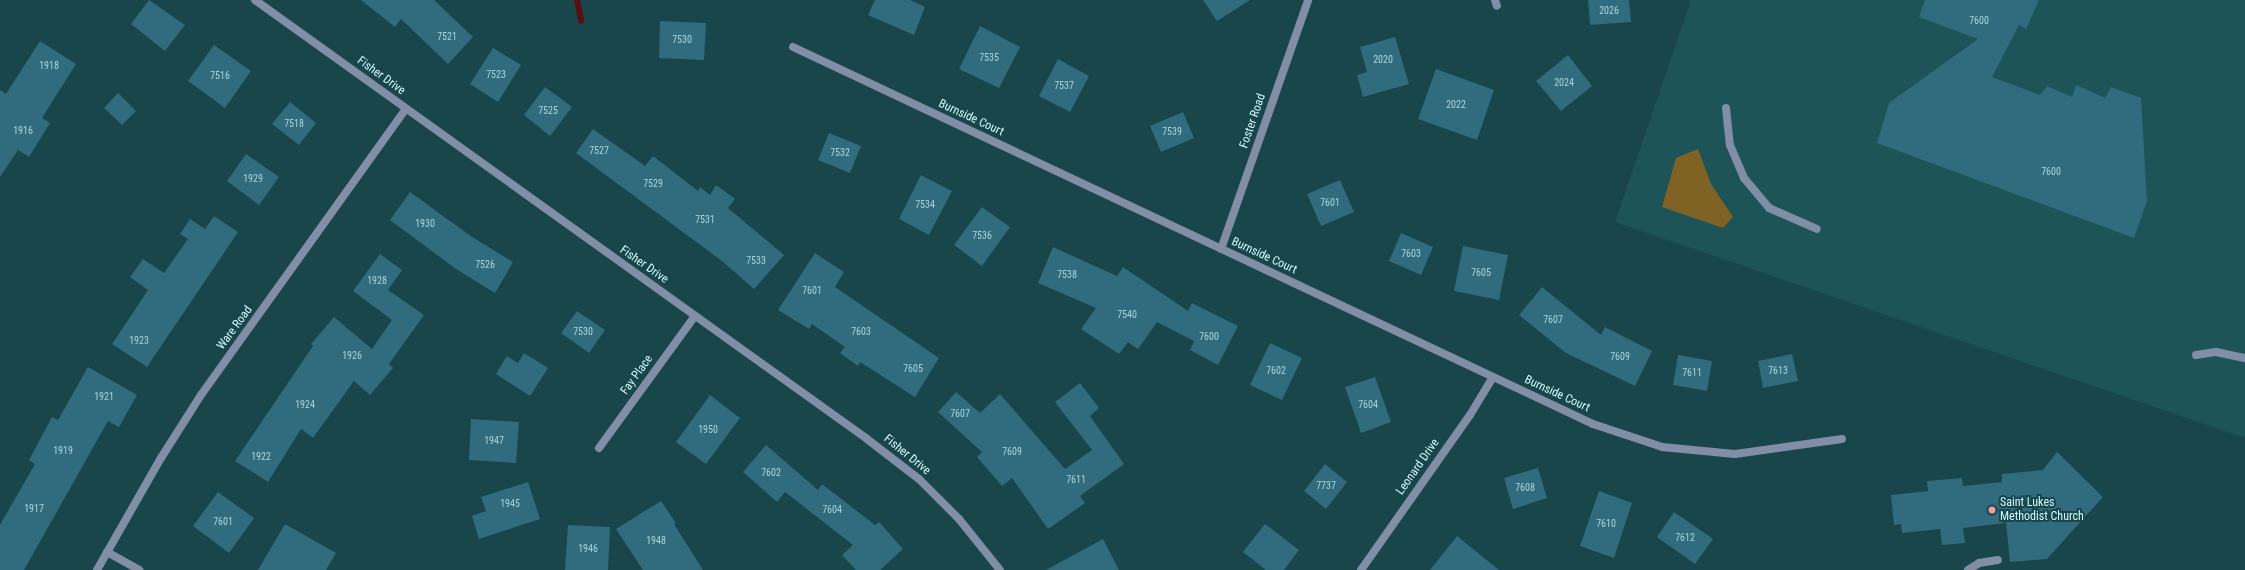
<!DOCTYPE html>
<style>
body{margin:0}
#map{position:relative;width:2245px;height:570px;overflow:hidden;background:#18464a;font-family:"Roboto Condensed",sans-serif}
div>[style]{position:absolute}
.built>*{inset:0;background:#1d5458}
.green>*{inset:0;background:#806225}
.stream>*{height:6px;margin:-3px;padding:0 3px;transform-origin:3px;border-radius:3px;background:#571116}
.building>*{inset:0;background:#316b7e}
.service>*{height:8px;margin:-4px;padding:0 4px;transform-origin:4px;border-radius:4px;background:#818ea5}
.minor>*{height:8px;margin:-4px;padding:0 4px;transform-origin:4px;border-radius:4px;background:#818ea5}
.dots>*{width:11px;height:11px;translate:-50% -50%;box-sizing:border-box;border:2px solid #18464a;border-radius:50%}
span{translate:-50% -50%;white-space:nowrap;text-align:center;line-height:1.15;-webkit-text-stroke:4px #18464a;paint-order:stroke}
.number-label{font-size:10px;color:#a8d6dc}
.number-label span{-webkit-text-stroke-width:0}
.street-label{font-size:12px;color:#d0f9fc}
.poi-label{font-size:12px;color:#d0f9fc}
.left{translate:0 -50%;text-align:left}
</style>
<div id="map">
<div class="built">
<i style="clip-path:polygon(1691px 0,2245px 0,2245px 438px,1615px 222px)"></i>
</div>
<div class="green">
<i style="clip-path:polygon(1698px 149px,1711px 184px,1733px 217px,1723px 228px,1662px 207px,1676px 158px)"></i>
</div>
<div class="stream">
<i style="left:577px;top:0;width:21px;rotate:79deg"></i>
</div>
<div class="building">
<i style="clip-path:polygon(149px 0,185px 25px,165px 51px,131px 24px)"></i>
<i style="clip-path:polygon(361px 0,434px 0,473px 37px,448px 64px,401px 19px,395px 27px)"></i>
<i style="clip-path:polygon(875px 0,910px 0,925px 7px,914px 35px,868px 15px)"></i>
<i style="clip-path:polygon(1203px 0,1250px 0,1217px 21px)"></i>
<i style="clip-path:polygon(1588px 0,1629px 0,1631px 22px,1590px 25px)"></i>
<i style="clip-path:polygon(1925px 0,2039px 0,2026px 29px,2019px 25px,1992px 77px,2040px 95px,2047px 86px,2072px 97px,2076px 85px,2105px 98px,2111px 87px,2141px 98px,2147px 201px,2134px 238px,1877px 143px,1889px 103px,1978px 39px,1919px 17px)"></i>
<i style="clip-path:polygon(660px 21px,706px 23px,704px 60px,659px 58px)"></i>
<i style="clip-path:polygon(980px 26px,1020px 47px,999px 88px,959px 69px)"></i>
<i style="clip-path:polygon(1395px 37px,1409px 84px,1363px 97px,1357px 75px,1367px 72px,1360px 47px)"></i>
<i style="clip-path:polygon(40px 41px,76px 64px,42px 118px,50px 123px,29px 157px,18px 150px,0 177px,0 90px,6px 94px)"></i>
<i style="clip-path:polygon(214px 45px,251px 71px,225px 108px,188px 81px)"></i>
<i style="clip-path:polygon(493px 48px,521px 65px,498px 102px,470px 84px)"></i>
<i style="clip-path:polygon(1568px 55px,1592px 86px,1561px 111px,1536px 81px)"></i>
<i style="clip-path:polygon(1058px 59px,1089px 76px,1070px 112px,1039px 96px)"></i>
<i style="clip-path:polygon(1436px 69px,1494px 90px,1477px 140px,1418px 119px)"></i>
<i style="clip-path:polygon(545px 87px,572px 107px,550px 136px,524px 115px)"></i>
<i style="clip-path:polygon(118px 93px,136px 111px,122px 125px,104px 108px)"></i>
<i style="clip-path:polygon(290px 102px,316px 123px,299px 145px,272px 124px)"></i>
<i style="clip-path:polygon(1183px 112px,1194px 138px,1161px 152px,1150px 126px)"></i>
<i style="clip-path:polygon(593px 129px,645px 166px,653px 156px,698px 191px,700px 187px,710px 195px,716px 185px,735px 199px,728px 208px,784px 255px,754px 289px,722px 261px,576px 153px)"></i>
<i style="clip-path:polygon(829px 133px,861px 146px,850px 173px,818px 160px)"></i>
<i style="clip-path:polygon(246px 154px,279px 177px,259px 205px,227px 181px)"></i>
<i style="clip-path:polygon(921px 175px,952px 191px,929px 235px,899px 219px)"></i>
<i style="clip-path:polygon(1340px 180px,1354px 212px,1321px 226px,1307px 194px)"></i>
<i style="clip-path:polygon(410px 192px,472px 237px,513px 262px,495px 293px,456px 269px,390px 220px)"></i>
<i style="clip-path:polygon(982px 207px,1010px 227px,982px 266px,954px 245px)"></i>
<i style="clip-path:polygon(214px 216px,238px 232px,147px 367px,112px 344px,148px 290px,130px 277px,143px 259px,164px 273px,188px 239px,180px 234px,190px 219px,205px 229px)"></i>
<i style="clip-path:polygon(1401px 233px,1433px 247px,1421px 275px,1389px 261px)"></i>
<i style="clip-path:polygon(1463px 246px,1508px 255px,1499px 300px,1454px 291px)"></i>
<i style="clip-path:polygon(1053px 247px,1117px 276px,1123px 267px,1188px 311px,1192px 303px,1238px 326px,1218px 365px,1190px 350px,1194px 341px,1157px 322px,1138px 349px,1128px 342px,1119px 354px,1081px 329px,1096px 308px,1038px 283px)"></i>
<i style="clip-path:polygon(815px 253px,844px 272px,835px 287px,939px 358px,915px 397px,860px 362px,858px 366px,840px 353px,845px 347px,812px 324px,809px 329px,778px 310px)"></i>
<i style="clip-path:polygon(380px 254px,402px 270px,388px 290px,424px 315px,389px 364px,393px 368px,370px 395px,354px 381px,313px 438px,301px 429px,268px 482px,235px 461px,313px 346px,311px 344px,334px 317px,372px 349px,392px 320px,353px 291px)"></i>
<i style="clip-path:polygon(1542px 287px,1601px 335px,1605px 327px,1652px 351px,1635px 386px,1566px 353px,1519px 315px)"></i>
<i style="clip-path:polygon(577px 311px,605px 330px,589px 353px,561px 333px)"></i>
<i style="clip-path:polygon(1270px 343px,1302px 358px,1282px 400px,1250px 385px)"></i>
<i style="clip-path:polygon(524px 353px,548px 368px,530px 396px,496px 374px,507px 356px,518px 363px)"></i>
<i style="clip-path:polygon(1792px 354px,1798px 381px,1763px 388px,1758px 361px)"></i>
<i style="clip-path:polygon(1678px 355px,1712px 361px,1707px 391px,1673px 385px)"></i>
<i style="clip-path:polygon(88px 367px,137px 395px,119px 427px,108px 421px,24px 570px,0 570px,0 525px,35px 464px,29px 460px,52px 417px,58px 420px)"></i>
<i style="clip-path:polygon(1375px 377px,1391px 422px,1361px 433px,1345px 387px)"></i>
<i style="clip-path:polygon(1080px 383px,1099px 408px,1090px 416px,1124px 464px,1080px 496px,1085px 503px,1048px 529px,1012px 478px,1002px 486px,977px 457px,982px 452px,938px 412px,956px 392px,980px 413px,1000px 394px,1065px 469px,1092px 450px,1055px 402px)"></i>
<i style="clip-path:polygon(710px 395px,740px 418px,706px 464px,676px 442px)"></i>
<i style="clip-path:polygon(471px 419px,519px 422px,516px 463px,469px 460px)"></i>
<i style="clip-path:polygon(766px 445px,818px 490px,822px 484px,875px 525px,879px 522px,903px 549px,880px 570px,856px 570px,842px 555px,853px 545px,785px 492px,777px 502px,743px 472px)"></i>
<i style="clip-path:polygon(2057px 452px,2103px 497px,2047px 559px,2010px 562px,2006px 523px,1963px 528px,1965px 543px,1942px 545px,1940px 529px,1902px 533px,1901px 524px,1894px 525px,1891px 495px,1928px 491px,1927px 481px,1962px 478px,1963px 486px,2002px 482px,2002px 474px,2043px 470px)"></i>
<i style="clip-path:polygon(1325px 464px,1347px 482px,1326px 509px,1304px 491px)"></i>
<i style="clip-path:polygon(1538px 468px,1547px 498px,1513px 509px,1504px 478px)"></i>
<i style="clip-path:polygon(528px 482px,540px 519px,479px 539px,472px 516px,486px 511px,481px 497px)"></i>
<i style="clip-path:polygon(1599px 491px,1632px 503px,1614px 558px,1580px 546px)"></i>
<i style="clip-path:polygon(218px 492px,254px 518px,229px 553px,193px 526px)"></i>
<i style="clip-path:polygon(661px 501px,676px 523px,674px 524px,703px 570px,643px 570px,616px 529px)"></i>
<i style="clip-path:polygon(1674px 512px,1713px 539px,1695px 564px,1657px 537px)"></i>
<i style="clip-path:polygon(285px 524px,336px 553px,326px 570px,258px 570px)"></i>
<i style="clip-path:polygon(1265px 524px,1299px 550px,1284px 570px,1266px 570px,1243px 552px)"></i>
<i style="clip-path:polygon(568px 525px,610px 527px,608px 570px,565px 570px)"></i>
<i style="clip-path:polygon(1457px 536px,1499px 570px,1430px 570px)"></i>
<i style="clip-path:polygon(1103px 539px,1119px 570px,1046px 570px)"></i>
</div>
<div class="service">
<i style="left:1726px;top:108px;width:37px;rotate:84deg"></i>
<i style="left:1730px;top:145px;width:36px;rotate:67deg"></i>
<i style="left:1744px;top:178px;width:39px;rotate:50deg"></i>
<i style="left:1769px;top:208px;width:52px;rotate:23.6deg"></i>
<i style="left:2196px;top:355px;width:20px;rotate:-9deg"></i>
<i style="left:2216px;top:352px;width:30px;rotate:12deg"></i>
<i style="left:1735px;top:454px;width:108px;rotate:-8deg"></i>
<i style="left:1968px;top:570px;width:13px;rotate:-32deg"></i>
<i style="left:1979px;top:563px;width:19px;rotate:-9deg"></i>
</div>
<div class="minor">
<i style="left:255px;top:0;width:753px;rotate:35.65deg"></i>
<i style="left:867px;top:439px;width:66px;rotate:37.6deg"></i>
<i style="left:919px;top:479px;width:57px;rotate:45deg"></i>
<i style="left:959px;top:519px;width:65px;rotate:51.2deg"></i>
<i style="left:1495px;top:0;width:6px;rotate:72deg"></i>
<i style="left:793px;top:47px;width:884px;rotate:25.23deg"></i>
<i style="left:1593px;top:424px;width:73px;rotate:18.4deg"></i>
<i style="left:1662px;top:447px;width:73px;rotate:5.5deg"></i>
<i style="left:1221px;top:249px;width:264px;rotate:-70.7deg"></i>
<i style="left:599px;top:448px;width:163px;rotate:-54deg"></i>
<i style="left:107px;top:552px;width:37px;rotate:29deg"></i>
<i style="left:97px;top:570px;width:129px;rotate:-60.3deg"></i>
<i style="left:161px;top:458px;width:75px;rotate:-57.6deg"></i>
<i style="left:201px;top:395px;width:352px;rotate:-54.4deg"></i>
<i style="left:1361px;top:570px;width:189px;rotate:-54.9deg"></i>
<i style="left:1470px;top:415px;width:44px;rotate:-58.8deg"></i>
</div>
<div class="dots">
<i style="left:1992px;top:510px;background:#f59b98"></i>
</div>
<div class="number-label">
<span style="left:1609px;top:11px">2026</span>
<span style="left:1979px;top:21px">7600</span>
<span style="left:447px;top:37px">7521</span>
<span style="left:682px;top:40px">7530</span>
<span style="left:989px;top:58px">7535</span>
<span style="left:1383px;top:60px">2020</span>
<span style="left:49px;top:66px">1918</span>
<span style="left:496px;top:75px">7523</span>
<span style="left:220px;top:76px">7516</span>
<span style="left:1564px;top:83px">2024</span>
<span style="left:1064px;top:86px">7537</span>
<span style="left:1456px;top:105px">2022</span>
<span style="left:548px;top:111px">7525</span>
<span style="left:294px;top:124px">7518</span>
<span style="left:23px;top:131px">1916</span>
<span style="left:1172px;top:132px">7539</span>
<span style="left:599px;top:151px">7527</span>
<span style="left:840px;top:153px">7532</span>
<span style="left:2051px;top:172px">7600</span>
<span style="left:253px;top:179px">1929</span>
<span style="left:653px;top:184px">7529</span>
<span style="left:1330px;top:203px">7601</span>
<span style="left:925px;top:205px">7534</span>
<span style="left:705px;top:220px">7531</span>
<span style="left:425px;top:224px">1930</span>
<span style="left:982px;top:236px">7536</span>
<span style="left:1411px;top:254px">7603</span>
<span style="left:756px;top:261px">7533</span>
<span style="left:485px;top:265px">7526</span>
<span style="left:1481px;top:273px">7605</span>
<span style="left:1067px;top:275px">7538</span>
<span style="left:377px;top:281px">1928</span>
<span style="left:812px;top:291px">7601</span>
<span style="left:1127px;top:315px">7540</span>
<span style="left:1553px;top:320px">7607</span>
<span style="left:583px;top:332px">7530</span>
<span style="left:861px;top:332px">7603</span>
<span style="left:1209px;top:337px">7600</span>
<span style="left:139px;top:341px">1923</span>
<span style="left:352px;top:356px">1926</span>
<span style="left:1620px;top:357px">7609</span>
<span style="left:913px;top:369px">7605</span>
<span style="left:1276px;top:371px">7602</span>
<span style="left:1778px;top:371px">7613</span>
<span style="left:1692px;top:373px">7611</span>
<span style="left:104px;top:397px">1921</span>
<span style="left:305px;top:405px">1924</span>
<span style="left:1368px;top:405px">7604</span>
<span style="left:960px;top:414px">7607</span>
<span style="left:708px;top:430px">1950</span>
<span style="left:494px;top:441px">1947</span>
<span style="left:63px;top:451px">1919</span>
<span style="left:1012px;top:452px">7609</span>
<span style="left:261px;top:457px">1922</span>
<span style="left:771px;top:473px">7602</span>
<span style="left:1076px;top:480px">7611</span>
<span style="left:1326px;top:486px">7737</span>
<span style="left:1525px;top:488px">7608</span>
<span style="left:510px;top:504px">1945</span>
<span style="left:34px;top:509px">1917</span>
<span style="left:832px;top:510px">7604</span>
<span style="left:223px;top:522px">7601</span>
<span style="left:1606px;top:524px">7610</span>
<span style="left:1685px;top:538px">7612</span>
<span style="left:656px;top:541px">1948</span>
<span style="left:588px;top:549px">1946</span>
</div>
<div class="street-label">
<span style="left:381px;top:76px;rotate:36deg">Fisher Drive</span>
<span style="left:971px;top:118px;rotate:25deg">Burnside Court</span>
<span style="left:1253px;top:121px;rotate:-71deg">Foster Road</span>
<span style="left:1264px;top:256px;rotate:25deg">Burnside Court</span>
<span style="left:644px;top:265px;rotate:35deg">Fisher Drive</span>
<span style="left:235px;top:328px;rotate:-54deg">Ware Road</span>
<span style="left:637px;top:375px;rotate:-54deg">Fay Place</span>
<span style="left:1557px;top:394px;rotate:25deg">Burnside Court</span>
<span style="left:907px;top:455px;rotate:39deg">Fisher Drive</span>
<span style="left:1418px;top:467px;rotate:-55deg">Leonard Drive</span>
</div>
<div class="poi-label">
<span class="left" style="left:2000px;top:510px">Saint Lukes<br>Methodist Church</span>
</div>
</div>
